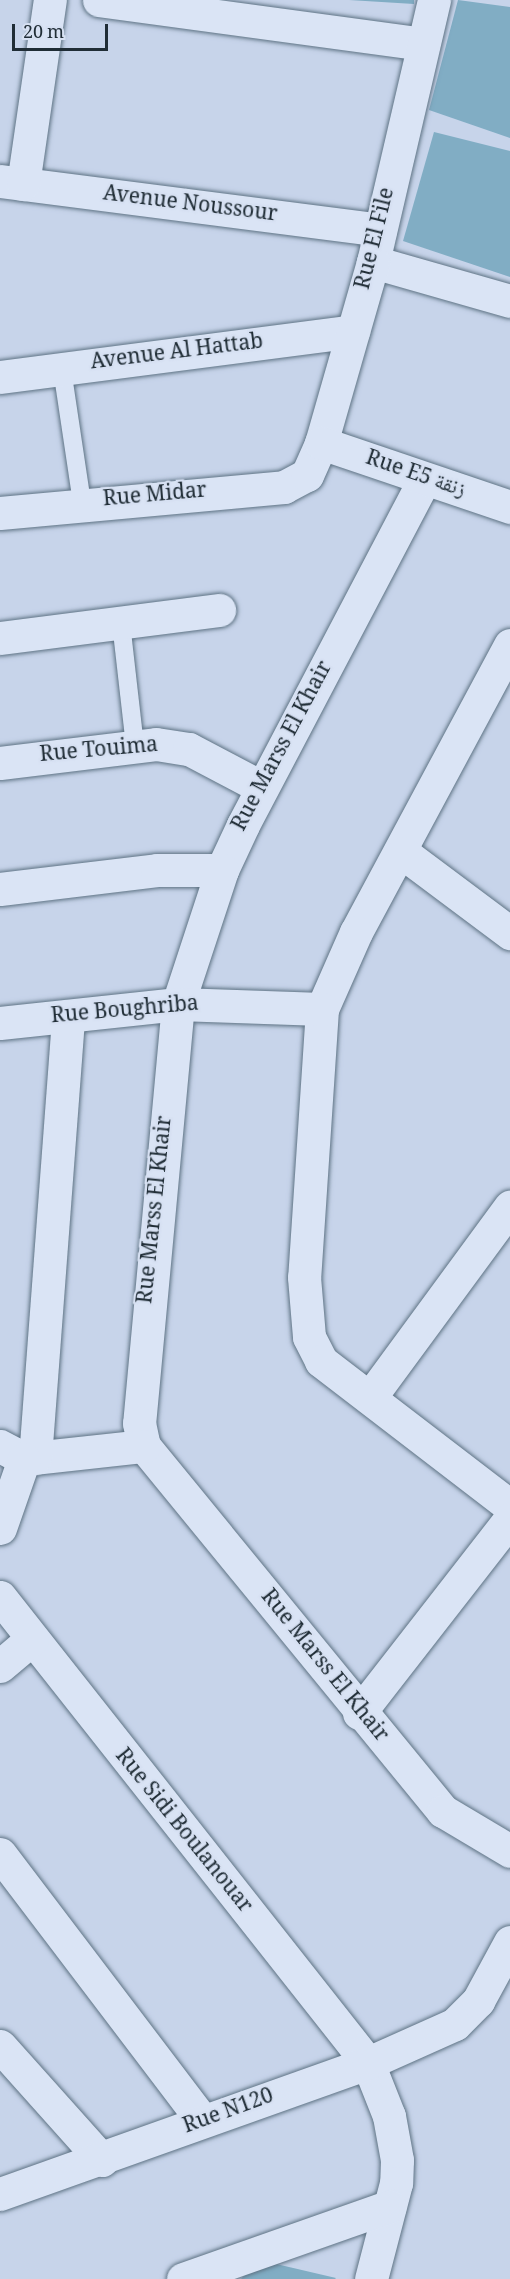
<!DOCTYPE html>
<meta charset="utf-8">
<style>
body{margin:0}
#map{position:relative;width:510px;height:2279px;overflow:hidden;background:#c7d4ea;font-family:Georgia,"Noto Naskh Arabic",serif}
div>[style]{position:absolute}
.building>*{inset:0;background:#81adc4}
.roads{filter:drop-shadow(0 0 2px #5e7384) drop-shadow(0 0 2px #5e7384)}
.lane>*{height:18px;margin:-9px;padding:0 9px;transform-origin:9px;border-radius:9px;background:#dae4f5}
.street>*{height:33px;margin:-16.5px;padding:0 16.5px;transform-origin:16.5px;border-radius:16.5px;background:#dae4f5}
.secondary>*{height:33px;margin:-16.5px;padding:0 16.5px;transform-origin:16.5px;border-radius:16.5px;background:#dae4f5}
span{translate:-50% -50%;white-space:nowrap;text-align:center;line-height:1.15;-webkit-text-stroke:4.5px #d6e0f2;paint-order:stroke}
.street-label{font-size:21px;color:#202d36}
.scale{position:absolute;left:12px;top:24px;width:96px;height:27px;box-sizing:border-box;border:3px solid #202d36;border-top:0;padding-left:8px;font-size:18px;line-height:21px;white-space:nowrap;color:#202d36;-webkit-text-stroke:4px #d6e0f2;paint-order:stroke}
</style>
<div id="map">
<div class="building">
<i style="clip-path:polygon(349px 0,414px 0,414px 4px)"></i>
<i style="clip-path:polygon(458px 0,510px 7px,510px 138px,429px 110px)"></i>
<i style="clip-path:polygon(434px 132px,510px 151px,510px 277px,403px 241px)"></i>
<i style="clip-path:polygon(259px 2260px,336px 2278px,335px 2279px,241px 2279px)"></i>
</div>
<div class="roads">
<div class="lane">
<i style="left:62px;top:369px;width:135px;rotate:81.5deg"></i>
<i style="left:121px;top:623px;width:124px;rotate:83.5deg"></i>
</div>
<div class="street">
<i style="left:99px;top:0;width:327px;rotate:7.7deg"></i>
<i style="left:0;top:181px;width:383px;rotate:7.3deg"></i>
<i style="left:23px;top:184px;width:186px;rotate:-81.7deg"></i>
<i style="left:373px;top:262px;width:142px;rotate:15.9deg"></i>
<i style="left:0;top:377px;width:356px;rotate:-7.4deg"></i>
<i style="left:424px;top:480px;width:390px;rotate:117.7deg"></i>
<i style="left:243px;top:825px;width:50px;rotate:115deg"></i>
<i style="left:222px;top:870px;width:141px;rotate:108.2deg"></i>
<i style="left:178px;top:1004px;width:421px;rotate:95.3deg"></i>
<i style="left:139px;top:1423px;width:24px;rotate:78deg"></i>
<i style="left:144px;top:1446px;width:472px;rotate:50.7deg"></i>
<i style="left:443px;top:1811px;width:78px;rotate:30.8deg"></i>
<i style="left:0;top:513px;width:285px;rotate:-5.2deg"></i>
<i style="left:284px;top:487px;width:26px;rotate:-28deg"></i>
<i style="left:307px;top:475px;width:35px;rotate:-66deg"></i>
<i style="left:0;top:638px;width:221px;rotate:-7.3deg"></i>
<i style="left:510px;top:645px;width:326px;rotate:118.2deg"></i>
<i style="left:356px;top:932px;width:84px;rotate:113.8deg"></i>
<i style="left:322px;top:1009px;width:269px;rotate:93.8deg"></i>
<i style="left:304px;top:1277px;width:60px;rotate:85.2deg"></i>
<i style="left:309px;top:1337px;width:27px;rotate:63deg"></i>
<i style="left:321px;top:1361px;width:238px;rotate:37.5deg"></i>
<i style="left:0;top:763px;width:157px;rotate:-6.9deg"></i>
<i style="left:156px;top:744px;width:33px;rotate:9deg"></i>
<i style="left:189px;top:749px;width:81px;rotate:27.8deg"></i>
<i style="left:403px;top:853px;width:134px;rotate:36.8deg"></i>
<i style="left:0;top:889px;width:158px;rotate:-6.9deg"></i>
<i style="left:157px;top:870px;width:65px"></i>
<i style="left:0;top:1023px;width:179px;rotate:-6.1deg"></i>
<i style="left:178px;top:1004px;width:144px;rotate:2deg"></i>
<i style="left:371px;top:1396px;width:235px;rotate:-53.7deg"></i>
<i style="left:0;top:1446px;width:27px;rotate:28deg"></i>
<i style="left:24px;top:1459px;width:121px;rotate:-6.2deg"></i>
<i style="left:35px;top:1458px;width:443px;rotate:-85.7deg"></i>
<i style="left:0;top:1528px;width:73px;rotate:-70.8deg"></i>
<i style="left:0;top:1597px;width:594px;rotate:51.7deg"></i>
<i style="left:368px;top:2063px;width:57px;rotate:68.4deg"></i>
<i style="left:389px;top:2116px;width:45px;rotate:79.7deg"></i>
<i style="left:397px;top:2160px;width:23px;rotate:92deg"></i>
<i style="left:396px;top:2183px;width:99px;rotate:104.6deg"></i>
<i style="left:0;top:1666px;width:42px;rotate:-40.2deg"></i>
<i style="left:359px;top:1713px;width:246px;rotate:-52.1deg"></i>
<i style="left:0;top:1854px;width:335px;rotate:52.8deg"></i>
<i style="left:0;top:2046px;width:153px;rotate:48.2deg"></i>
<i style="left:183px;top:2279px;width:219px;rotate:-19.4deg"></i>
</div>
<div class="secondary">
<i style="left:434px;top:0;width:269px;rotate:103.1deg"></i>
<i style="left:373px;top:262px;width:188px;rotate:106deg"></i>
<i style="left:321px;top:443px;width:200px;rotate:18.7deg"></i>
<i style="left:0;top:2194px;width:391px;rotate:-19.6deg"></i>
<i style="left:368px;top:2063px;width:95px;rotate:-24.1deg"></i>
<i style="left:455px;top:2024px;width:33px;rotate:-45deg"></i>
<i style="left:478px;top:2001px;width:67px;rotate:-61.5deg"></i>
</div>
</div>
<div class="street-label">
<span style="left:190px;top:206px;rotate:7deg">Avenue Noussour</span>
<span style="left:377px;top:239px;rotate:-76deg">Rue El File</span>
<span style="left:177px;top:354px;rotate:-7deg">Avenue Al Hattab</span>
<span style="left:415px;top:476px;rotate:19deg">Rue E5 زنقة</span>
<span style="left:155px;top:497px;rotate:-5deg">Rue Midar</span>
<span style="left:284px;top:747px;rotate:-62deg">Rue Marss El Khair</span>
<span style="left:99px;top:752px;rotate:-5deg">Rue Touima</span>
<span style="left:125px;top:1012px;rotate:-5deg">Rue Boughriba</span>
<span style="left:157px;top:1210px;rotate:-84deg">Rue Marss El Khair</span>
<span style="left:323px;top:1667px;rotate:51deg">Rue Marss El Khair</span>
<span style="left:182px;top:1832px;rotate:51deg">Rue Sidi Boulanouar</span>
<span style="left:229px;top:2113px;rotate:-20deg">Rue N120</span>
</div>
<div class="scale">20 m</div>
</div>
